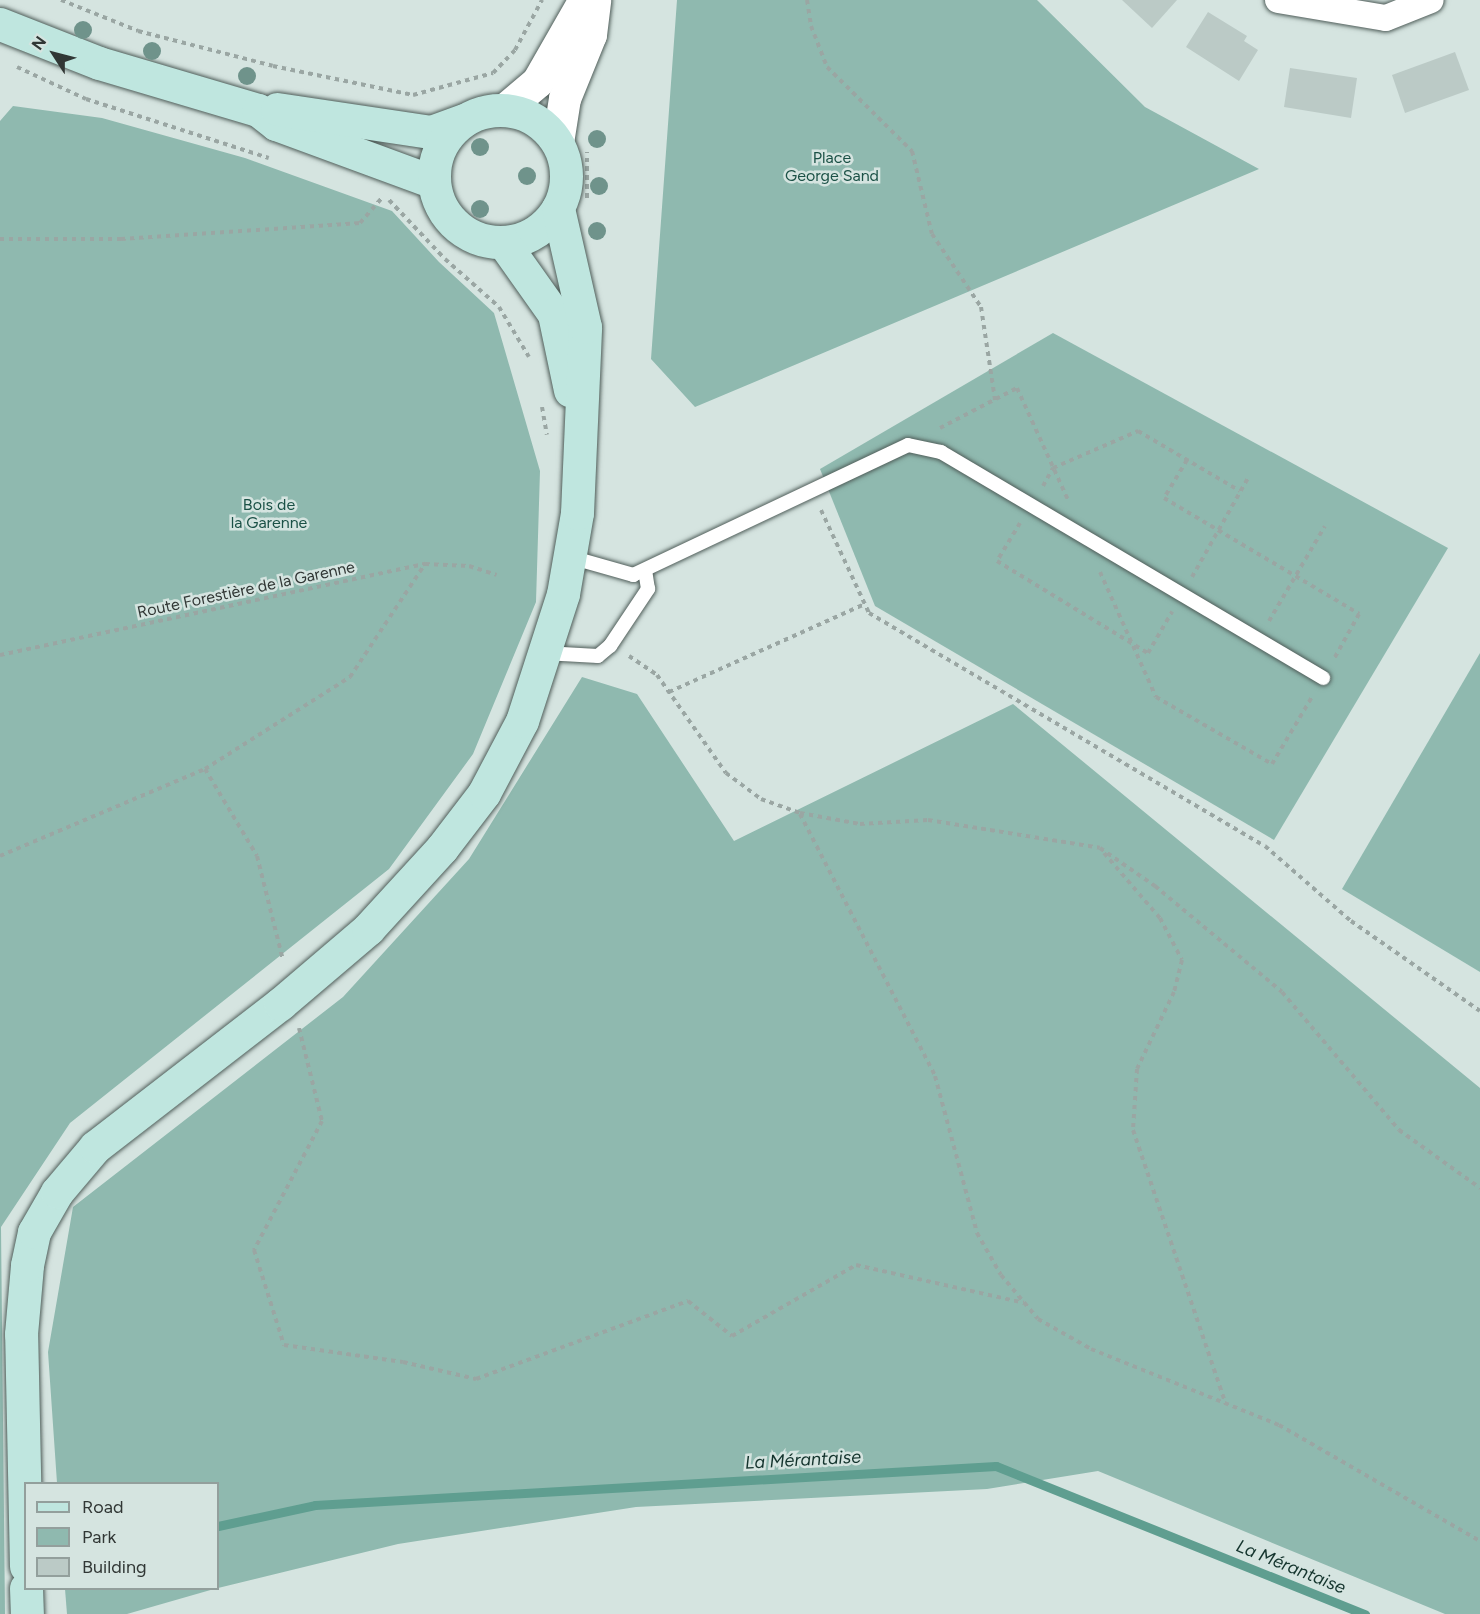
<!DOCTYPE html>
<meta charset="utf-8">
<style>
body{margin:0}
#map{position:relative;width:1480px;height:1614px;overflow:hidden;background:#d5e4e0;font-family:Figtree,sans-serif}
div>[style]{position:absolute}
.green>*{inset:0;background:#8fb9af}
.stream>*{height:9px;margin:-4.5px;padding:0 4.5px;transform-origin:4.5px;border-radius:4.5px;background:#5f9e90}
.building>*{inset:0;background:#bbcac6}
.path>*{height:4px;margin-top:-2px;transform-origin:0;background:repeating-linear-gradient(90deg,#9aa6a3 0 4.5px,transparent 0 9px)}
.roads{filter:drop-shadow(0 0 2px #505e5a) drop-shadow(0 0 2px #505e5a)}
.service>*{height:14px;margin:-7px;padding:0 7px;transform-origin:7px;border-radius:7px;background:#fff}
.minor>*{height:26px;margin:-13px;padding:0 13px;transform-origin:13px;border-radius:13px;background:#fff}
.tertiary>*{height:32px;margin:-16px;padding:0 16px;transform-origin:16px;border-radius:16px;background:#fff}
.secondary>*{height:33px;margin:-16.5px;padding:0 16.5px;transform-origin:16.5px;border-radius:16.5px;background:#bfe6df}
.secondary>.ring{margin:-16.5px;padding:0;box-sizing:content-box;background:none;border:33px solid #bfe6df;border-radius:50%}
.trees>*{width:18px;height:18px;margin:-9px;border-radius:50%;background:#6f938b}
span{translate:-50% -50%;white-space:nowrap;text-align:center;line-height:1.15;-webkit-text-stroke:5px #d5e4e0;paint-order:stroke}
.park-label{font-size:16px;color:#1b5146}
.street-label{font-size:16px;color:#313735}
.water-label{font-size:18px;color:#14342d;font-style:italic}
.legend{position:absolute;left:24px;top:1482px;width:195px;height:108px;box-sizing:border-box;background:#d5e4e0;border:2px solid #939f9c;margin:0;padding:8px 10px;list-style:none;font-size:18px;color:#313735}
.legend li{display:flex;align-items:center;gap:12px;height:30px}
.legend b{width:30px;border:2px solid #939f9c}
.north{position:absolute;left:24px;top:24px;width:60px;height:60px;-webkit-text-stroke:4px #d5e4e0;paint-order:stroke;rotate:306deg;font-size:16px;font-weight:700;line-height:24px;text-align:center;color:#313735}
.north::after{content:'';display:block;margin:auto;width:21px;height:27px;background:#313735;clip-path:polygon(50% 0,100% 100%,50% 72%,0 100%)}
</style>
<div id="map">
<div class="green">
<i style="clip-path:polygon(677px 0,1037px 0,1145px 107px,1259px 169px,695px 407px,651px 359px)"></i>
<i style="clip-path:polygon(13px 106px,102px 118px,245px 158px,392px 211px,439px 262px,494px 313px,540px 471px,536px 602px,473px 754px,389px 869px,70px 1123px,1px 1227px,5px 1614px,0 1614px,0 121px)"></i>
<i style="clip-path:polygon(1053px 333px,1448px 548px,1274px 840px,875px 606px,820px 469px)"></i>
<i style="clip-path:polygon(1480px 653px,1480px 972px,1342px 889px)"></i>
<i style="clip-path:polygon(582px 677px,637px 694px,734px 841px,1013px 704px,1480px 1088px,1480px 1614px,1445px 1614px,1098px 1471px,987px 1489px,636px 1507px,398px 1544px,218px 1588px,218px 1484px,57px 1483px,48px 1352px,73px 1207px,343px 997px,469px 859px)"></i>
<i style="clip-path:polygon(65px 1589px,65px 1588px,214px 1589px,127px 1614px,67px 1614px)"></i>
</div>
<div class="stream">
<i style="left:218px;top:1526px;width:99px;rotate:-12.2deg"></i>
<i style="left:315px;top:1505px;width:682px;rotate:-3.28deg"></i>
<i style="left:996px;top:1466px;width:398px;rotate:21.9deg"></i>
</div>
<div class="building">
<i style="clip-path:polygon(1122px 0,1177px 0,1152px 28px)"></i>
<i style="clip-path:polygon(1208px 12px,1247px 36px,1244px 41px,1258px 50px,1239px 81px,1186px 47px)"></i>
<i style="clip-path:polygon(1455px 52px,1469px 90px,1405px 113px,1392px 75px)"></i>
<i style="clip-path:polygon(1290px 68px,1357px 78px,1351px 118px,1284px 107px)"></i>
</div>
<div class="path">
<i style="left:61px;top:0;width:83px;rotate:21.9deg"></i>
<i style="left:138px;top:31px;width:139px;rotate:14.5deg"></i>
<i style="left:273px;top:66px;width:143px;rotate:11.7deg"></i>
<i style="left:413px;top:95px;width:83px;rotate:-15.4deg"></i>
<i style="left:493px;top:73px;width:32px;rotate:-46deg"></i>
<i style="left:515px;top:50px;width:57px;rotate:-61.6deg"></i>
<i style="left:807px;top:0;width:26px;rotate:81deg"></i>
<i style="left:811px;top:26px;width:44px;rotate:68.7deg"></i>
<i style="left:827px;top:67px;width:120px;rotate:44.7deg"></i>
<i style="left:912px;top:151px;width:85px;rotate:76.5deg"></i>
<i style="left:932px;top:234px;width:88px;rotate:56.1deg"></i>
<i style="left:981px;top:307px;width:94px;rotate:81.4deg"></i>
<i style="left:17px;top:67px;width:76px;rotate:24.9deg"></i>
<i style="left:86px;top:99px;width:192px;rotate:17.9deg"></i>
<i style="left:587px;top:198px;width:46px;rotate:-90deg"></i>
<i style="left:389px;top:200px;width:81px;rotate:46.5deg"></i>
<i style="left:445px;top:259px;width:72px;rotate:41.6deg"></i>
<i style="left:499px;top:307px;width:58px;rotate:59deg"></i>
<i style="left:0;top:239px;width:121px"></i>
<i style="left:121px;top:239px;width:240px;rotate:-3.8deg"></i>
<i style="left:360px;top:223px;width:35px;rotate:-49deg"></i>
<i style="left:542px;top:407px;width:28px;rotate:80deg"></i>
<i style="left:940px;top:428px;width:87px;rotate:-27.5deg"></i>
<i style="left:1017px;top:388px;width:125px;rotate:65.5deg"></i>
<i style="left:1187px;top:460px;width:44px;rotate:121.2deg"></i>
<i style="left:1164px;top:498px;width:227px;rotate:30.7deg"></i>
<i style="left:1359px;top:614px;width:51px;rotate:119.1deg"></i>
<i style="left:1043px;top:486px;width:21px;rotate:-61deg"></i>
<i style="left:1053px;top:468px;width:93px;rotate:-23.5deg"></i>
<i style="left:1138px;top:431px;width:118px;rotate:30.5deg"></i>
<i style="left:821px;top:510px;width:114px;rotate:65deg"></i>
<i style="left:869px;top:613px;width:459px;rotate:30.5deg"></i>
<i style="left:1265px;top:846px;width:114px;rotate:41.1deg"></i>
<i style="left:1351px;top:921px;width:157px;rotate:34.9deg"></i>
<i style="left:1020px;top:523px;width:44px;rotate:121.2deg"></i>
<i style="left:997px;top:561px;width:177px;rotate:31.4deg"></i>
<i style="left:1148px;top:653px;width:48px;rotate:-59.7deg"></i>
<i style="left:1100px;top:572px;width:137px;rotate:65.9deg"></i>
<i style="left:1156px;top:697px;width:134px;rotate:30deg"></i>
<i style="left:1272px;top:764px;width:78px;rotate:-59.2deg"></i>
<i style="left:1192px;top:577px;width:114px;rotate:-60.5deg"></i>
<i style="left:1269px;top:621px;width:110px;rotate:-59.5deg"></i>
<i style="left:0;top:655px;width:435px;rotate:-12.1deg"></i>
<i style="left:425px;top:564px;width:44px;rotate:2.6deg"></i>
<i style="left:469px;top:566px;width:29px;rotate:18deg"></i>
<i style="left:629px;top:656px;width:34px;rotate:34deg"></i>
<i style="left:657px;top:675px;width:120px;rotate:54.9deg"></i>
<i style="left:726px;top:773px;width:44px;rotate:36.6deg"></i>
<i style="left:761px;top:799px;width:41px;rotate:19.7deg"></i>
<i style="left:800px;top:813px;width:61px;rotate:10.4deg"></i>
<i style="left:860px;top:824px;width:68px;rotate:-3.4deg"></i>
<i style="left:928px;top:820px;width:174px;rotate:9.2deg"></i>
<i style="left:1100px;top:848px;width:67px;rotate:34.6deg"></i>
<i style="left:1155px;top:886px;width:165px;rotate:39.8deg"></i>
<i style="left:1282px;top:992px;width:181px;rotate:49.7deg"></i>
<i style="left:1399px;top:1130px;width:100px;rotate:35.6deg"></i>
<i style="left:669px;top:692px;width:215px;rotate:-24.2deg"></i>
<i style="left:205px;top:769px;width:101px;rotate:59.1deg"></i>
<i style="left:257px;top:856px;width:107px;rotate:76deg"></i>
<i style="left:800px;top:814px;width:295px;rotate:62.7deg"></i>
<i style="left:935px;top:1076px;width:163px;rotate:75deg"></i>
<i style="left:977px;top:1233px;width:48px;rotate:60.3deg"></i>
<i style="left:1001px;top:1275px;width:57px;rotate:49.9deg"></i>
<i style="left:1038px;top:1319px;width:61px;rotate:29.5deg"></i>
<i style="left:1091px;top:1349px;width:203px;rotate:22deg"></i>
<i style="left:1279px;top:1425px;width:232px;rotate:30deg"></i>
<i style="left:1104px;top:853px;width:86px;rotate:49.3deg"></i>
<i style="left:1160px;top:918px;width:47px;rotate:62.4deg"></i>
<i style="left:1182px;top:960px;width:33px;rotate:104deg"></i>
<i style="left:1174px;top:992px;width:85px;rotate:115.7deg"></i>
<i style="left:1137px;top:1069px;width:61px;rotate:93.8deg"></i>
<i style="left:1133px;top:1130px;width:289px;rotate:71.3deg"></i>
<i style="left:0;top:856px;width:223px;rotate:-23deg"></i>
<i style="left:205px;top:769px;width:172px;rotate:-32.4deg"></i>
<i style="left:350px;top:677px;width:136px;rotate:-56.4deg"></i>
<i style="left:299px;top:1028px;width:96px;rotate:76.1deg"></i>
<i style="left:322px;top:1121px;width:146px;rotate:117.8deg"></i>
<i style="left:254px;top:1250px;width:100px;rotate:72.5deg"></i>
<i style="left:284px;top:1345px;width:120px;rotate:8.1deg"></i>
<i style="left:403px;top:1362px;width:75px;rotate:13.1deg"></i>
<i style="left:476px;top:1379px;width:226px;rotate:-20.2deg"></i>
<i style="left:688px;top:1301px;width:56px;rotate:38.5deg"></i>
<i style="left:732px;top:1336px;width:143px;rotate:-29.8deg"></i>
<i style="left:856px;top:1265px;width:172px;rotate:12.7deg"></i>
</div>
<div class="roads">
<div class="service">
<i style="left:570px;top:557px;width:66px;rotate:15.9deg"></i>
<i style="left:633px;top:575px;width:304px;rotate:-25.3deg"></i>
<i style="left:908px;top:445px;width:34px;rotate:12deg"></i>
<i style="left:941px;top:452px;width:444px;rotate:30.6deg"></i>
<i style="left:544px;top:653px;width:54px;rotate:3.2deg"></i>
<i style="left:598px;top:656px;width:16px;rotate:-40deg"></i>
<i style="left:610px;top:646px;width:69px;rotate:-56.3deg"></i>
<i style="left:648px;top:589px;width:19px;rotate:-99deg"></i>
</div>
<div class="minor">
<i style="left:1278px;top:0;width:109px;rotate:9.5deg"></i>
<i style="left:1386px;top:18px;width:48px;rotate:-21.8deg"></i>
</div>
<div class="tertiary">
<i style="left:505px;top:110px;width:43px;rotate:-40.3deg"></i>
<i style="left:538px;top:82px;width:95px;rotate:-60.2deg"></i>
<i style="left:558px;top:143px;width:45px;rotate:-81deg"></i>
<i style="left:565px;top:99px;width:69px;rotate:-67.9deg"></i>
<i style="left:591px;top:35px;width:35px;rotate:-83deg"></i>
</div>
<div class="secondary">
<i style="left:0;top:24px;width:106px;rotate:21.5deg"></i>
<i style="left:99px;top:63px;width:166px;rotate:16.5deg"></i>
<i style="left:258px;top:110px;width:23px;rotate:38deg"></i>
<i style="left:276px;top:124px;width:168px;rotate:20.2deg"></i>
<i style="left:277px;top:109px;width:156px;rotate:8.5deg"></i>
<i style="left:431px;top:132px;width:35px;rotate:-20deg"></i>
<i class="ring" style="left:434px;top:110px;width:99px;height:99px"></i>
<i style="left:503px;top:242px;width:88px;rotate:54.7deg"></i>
<i style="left:554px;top:314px;width:78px;rotate:78.1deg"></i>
<i style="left:26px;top:1566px;width:232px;rotate:-91.2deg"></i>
<i style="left:21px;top:1334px;width:69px;rotate:-85deg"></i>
<i style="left:27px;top:1265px;width:34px;rotate:-78deg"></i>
<i style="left:34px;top:1232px;width:46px;rotate:-60.1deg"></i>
<i style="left:57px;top:1192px;width:59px;rotate:-49.8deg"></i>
<i style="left:95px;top:1147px;width:234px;rotate:-37.7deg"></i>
<i style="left:280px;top:1004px;width:116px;rotate:-40.4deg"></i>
<i style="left:368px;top:929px;width:110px;rotate:-47.6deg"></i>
<i style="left:442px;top:848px;width:69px;rotate:-52.6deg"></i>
<i style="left:484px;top:793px;width:81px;rotate:-62.2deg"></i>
<i style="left:522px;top:721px;width:133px;rotate:-72.1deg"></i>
<i style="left:563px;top:594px;width:82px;rotate:-80.2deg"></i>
<i style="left:577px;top:513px;width:186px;rotate:-87.5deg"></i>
<i style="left:585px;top:327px;width:122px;rotate:-102.8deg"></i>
<i style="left:26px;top:1588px;width:26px;rotate:88deg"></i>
</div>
</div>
<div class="trees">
<i style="left:83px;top:30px"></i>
<i style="left:152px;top:51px"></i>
<i style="left:247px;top:76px"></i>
<i style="left:597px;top:139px"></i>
<i style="left:480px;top:147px"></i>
<i style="left:527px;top:176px"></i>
<i style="left:599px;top:186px"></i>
<i style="left:480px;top:209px"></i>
<i style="left:597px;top:231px"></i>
</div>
<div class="park-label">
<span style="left:832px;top:167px">Place<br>George Sand</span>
<span style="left:269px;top:514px">Bois de<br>la Garenne</span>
</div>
<div class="street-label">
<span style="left:246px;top:590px;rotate:-12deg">Route Forestière de la Garenne</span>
</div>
<div class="water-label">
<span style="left:803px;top:1460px;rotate:-3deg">La Mérantaise</span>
<span style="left:1291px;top:1567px;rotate:22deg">La Mérantaise</span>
</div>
<ul class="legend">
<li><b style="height:8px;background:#bfe6df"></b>Road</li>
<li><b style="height:16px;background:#8fb9af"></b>Park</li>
<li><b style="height:16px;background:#bbcac6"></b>Building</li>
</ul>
<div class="north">N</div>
</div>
